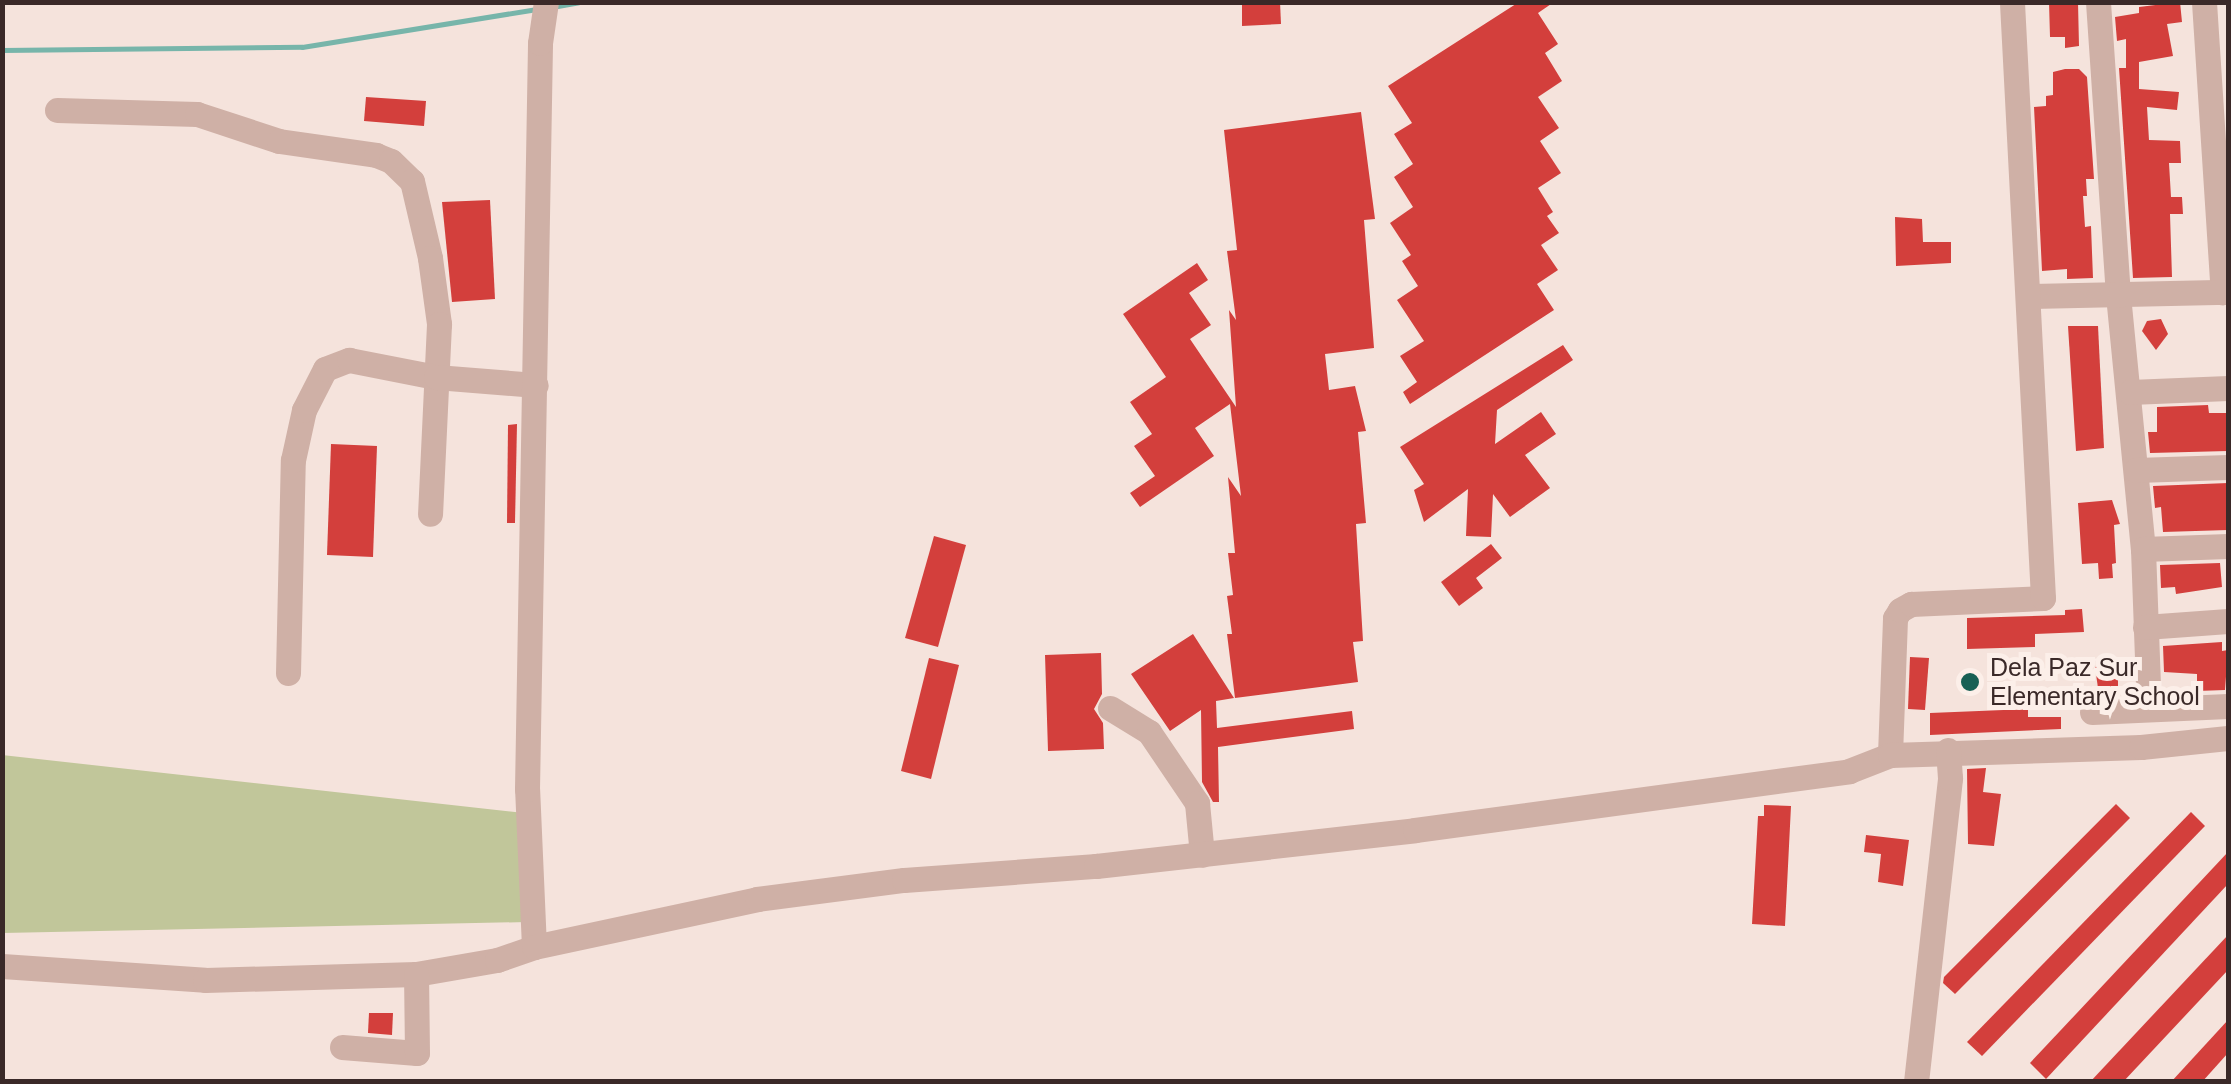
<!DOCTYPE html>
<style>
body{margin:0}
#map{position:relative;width:2231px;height:1084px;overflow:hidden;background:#f5e3dc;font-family:Helvetica,sans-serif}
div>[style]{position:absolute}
.green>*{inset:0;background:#c1c69a}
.stream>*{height:5px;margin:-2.5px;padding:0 2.5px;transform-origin:2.5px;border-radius:2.5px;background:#77b5aa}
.building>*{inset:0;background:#d33f3c}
.minor>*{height:25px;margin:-12.5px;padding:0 12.5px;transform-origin:12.5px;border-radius:12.5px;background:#cfb0a6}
.dots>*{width:28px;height:28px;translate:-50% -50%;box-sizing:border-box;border:5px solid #fcefe9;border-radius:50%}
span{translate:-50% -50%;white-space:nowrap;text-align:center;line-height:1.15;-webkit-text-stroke:10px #fcefe9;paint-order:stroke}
.poi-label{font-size:25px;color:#3a2928}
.left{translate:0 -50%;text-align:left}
.frame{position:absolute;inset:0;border:5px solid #3a2928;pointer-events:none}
</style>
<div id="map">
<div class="green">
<i style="clip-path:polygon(2px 755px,524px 813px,527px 922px,3px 933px)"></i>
</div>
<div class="stream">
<i style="left:552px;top:7px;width:27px;rotate:-10deg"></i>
<i style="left:2px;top:50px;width:300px;rotate:-0.6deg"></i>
<i style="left:302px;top:47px;width:238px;rotate:-9.2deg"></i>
</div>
<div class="building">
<i style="clip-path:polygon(1242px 2px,1280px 2px,1281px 24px,1242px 26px)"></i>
<i style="clip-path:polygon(1519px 2px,1554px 2px,1538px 13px,1558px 44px,1545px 53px,1562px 81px,1538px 97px,1559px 128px,1540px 141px,1561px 173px,1538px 188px,1553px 212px,1547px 216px,1559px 233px,1541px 245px,1558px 270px,1537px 284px,1554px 310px,1410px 404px,1403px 392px,1417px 382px,1400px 356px,1424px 341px,1397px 300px,1418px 286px,1402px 261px,1411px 255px,1390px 223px,1413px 207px,1394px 177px,1413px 164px,1394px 134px,1412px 123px,1388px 86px)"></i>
<i style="clip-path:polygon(2049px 2px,2078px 2px,2079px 46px,2065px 48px,2065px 37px,2050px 37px)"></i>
<i style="clip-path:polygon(2180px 2px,2182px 22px,2167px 24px,2173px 56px,2139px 62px,2139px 89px,2179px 92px,2177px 110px,2147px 107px,2149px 140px,2180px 141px,2181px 163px,2169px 163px,2171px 197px,2182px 197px,2183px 214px,2170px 214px,2172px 277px,2133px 278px,2119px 68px,2126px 68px,2126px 39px,2117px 41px,2115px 17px,2139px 13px,2139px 7px)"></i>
<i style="clip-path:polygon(2065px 69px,2079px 69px,2087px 77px,2094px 179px,2086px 179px,2087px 196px,2083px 196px,2085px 227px,2091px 226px,2093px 278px,2067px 279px,2067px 269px,2042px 271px,2034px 107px,2046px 106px,2046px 96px,2053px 95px,2053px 72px)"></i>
<i style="clip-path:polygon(366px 97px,426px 101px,424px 126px,364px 121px)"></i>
<i style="clip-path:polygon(1361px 112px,1375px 219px,1364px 220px,1374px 348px,1325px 354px,1329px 390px,1355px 386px,1366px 431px,1358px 432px,1366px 523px,1356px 524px,1363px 641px,1353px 642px,1358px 682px,1235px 698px,1227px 634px,1232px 634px,1227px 596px,1233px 595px,1228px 553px,1235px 553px,1228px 477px,1241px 496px,1230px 404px,1195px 428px,1214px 456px,1140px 507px,1130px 493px,1155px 476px,1134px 446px,1152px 434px,1130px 402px,1166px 377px,1123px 314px,1197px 263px,1208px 280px,1189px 293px,1211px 325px,1190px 339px,1236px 407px,1229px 310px,1236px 320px,1227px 251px,1237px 250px,1224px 130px)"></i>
<i style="clip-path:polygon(490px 200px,495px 299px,452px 302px,442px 202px)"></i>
<i style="clip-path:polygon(1895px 217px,1922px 219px,1923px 242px,1951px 242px,1951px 263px,1896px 266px)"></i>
<i style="clip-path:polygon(2161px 319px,2168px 334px,2156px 350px,2142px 331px,2147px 321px)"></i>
<i style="clip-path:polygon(2068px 326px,2098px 326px,2104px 448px,2076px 451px)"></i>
<i style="clip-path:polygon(1563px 345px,1573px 360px,1497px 410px,1495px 444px,1541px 412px,1556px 434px,1525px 455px,1550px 488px,1510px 517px,1493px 494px,1491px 537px,1466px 536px,1468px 489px,1424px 522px,1414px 490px,1424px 484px,1400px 447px)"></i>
<i style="clip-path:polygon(2208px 405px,2209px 413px,2228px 413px,2228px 451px,2150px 453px,2148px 432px,2157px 432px,2157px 407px)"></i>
<i style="clip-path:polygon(517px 424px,515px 523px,507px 523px,508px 425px)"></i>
<i style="clip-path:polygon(331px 444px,377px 446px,373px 557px,327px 555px)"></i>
<i style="clip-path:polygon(2228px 483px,2228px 530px,2163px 532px,2161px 507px,2155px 508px,2153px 486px)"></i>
<i style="clip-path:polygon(2112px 500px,2120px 524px,2114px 525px,2116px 563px,2112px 564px,2113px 578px,2099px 579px,2098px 563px,2082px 564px,2078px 503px)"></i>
<i style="clip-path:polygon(934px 536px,966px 545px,938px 647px,905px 638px)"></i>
<i style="clip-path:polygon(1491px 544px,1502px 558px,1476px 578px,1483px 588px,1459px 606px,1441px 582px)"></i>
<i style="clip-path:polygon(2220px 563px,2222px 587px,2176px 594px,2175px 587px,2161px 588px,2160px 565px)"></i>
<i style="clip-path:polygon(2082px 609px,2084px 632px,2035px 634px,2035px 647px,1967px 649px,1967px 618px,2065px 615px,2065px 610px)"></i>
<i style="clip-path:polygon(1193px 634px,1234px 698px,1216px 701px,1217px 728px,1352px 711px,1354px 729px,1218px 747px,1219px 802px,1213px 802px,1202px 782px,1201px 710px,1170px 731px,1131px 674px)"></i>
<i style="clip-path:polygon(2222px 642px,2222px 651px,2228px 650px,2225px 690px,2197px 691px,2197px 674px,2164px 672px,2163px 646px)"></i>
<i style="clip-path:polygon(1101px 653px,1102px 694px,1094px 709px,1103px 723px,1104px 749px,1048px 751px,1045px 655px)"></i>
<i style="clip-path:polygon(1910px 657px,1929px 658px,1925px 710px,1908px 709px)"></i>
<i style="clip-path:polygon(929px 658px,959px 665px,931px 779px,901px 771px)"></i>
<i style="clip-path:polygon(2118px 664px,2118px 695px,2099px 695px,2095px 667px)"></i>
<i style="clip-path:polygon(2028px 709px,2028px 717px,2061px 717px,2061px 729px,1930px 735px,1930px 713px)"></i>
<i style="clip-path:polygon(1986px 768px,1983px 792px,2001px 794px,1994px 846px,1968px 844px,1967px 769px)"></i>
<i style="clip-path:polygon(2116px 804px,2130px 818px,1955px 994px,1943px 983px,1944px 977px)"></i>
<i style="clip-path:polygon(1764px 805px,1791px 806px,1785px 926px,1752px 924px,1758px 816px,1764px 816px)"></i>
<i style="clip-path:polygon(2191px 812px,2205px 826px,1982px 1056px,1967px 1042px)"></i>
<i style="clip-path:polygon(1866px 835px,1909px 840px,1903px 886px,1878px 882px,1881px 854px,1864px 852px)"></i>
<i style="clip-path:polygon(2228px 852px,2228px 884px,2046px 1079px,2030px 1063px)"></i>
<i style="clip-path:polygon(2228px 935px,2228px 970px,2123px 1082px,2090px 1082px)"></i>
<i style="clip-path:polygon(369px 1013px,393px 1013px,392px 1035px,368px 1033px)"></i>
<i style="clip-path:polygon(2228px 1020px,2228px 1053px,2202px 1082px,2171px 1082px)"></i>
</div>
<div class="minor">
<i style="left:2098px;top:2px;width:294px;rotate:86.1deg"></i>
<i style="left:2118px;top:295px;width:255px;rotate:84.4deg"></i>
<i style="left:2143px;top:549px;width:160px;rotate:87.9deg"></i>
<i style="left:2204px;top:2px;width:291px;rotate:86.3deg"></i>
<i style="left:57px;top:110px;width:140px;rotate:1.6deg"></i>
<i style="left:197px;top:114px;width:86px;rotate:18.2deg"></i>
<i style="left:279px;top:141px;width:98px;rotate:8.2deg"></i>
<i style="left:376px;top:155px;width:16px;rotate:22deg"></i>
<i style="left:391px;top:161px;width:29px;rotate:44deg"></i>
<i style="left:412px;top:181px;width:79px;rotate:76.8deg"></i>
<i style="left:430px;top:258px;width:67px;rotate:82.2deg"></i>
<i style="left:439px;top:324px;width:190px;rotate:92.7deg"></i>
<i style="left:2029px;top:296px;width:199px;rotate:-1.2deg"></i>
<i style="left:2130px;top:392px;width:98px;rotate:-2.3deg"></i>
<i style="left:2136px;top:470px;width:92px;rotate:-1.9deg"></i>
<i style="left:2143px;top:549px;width:85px;rotate:-2deg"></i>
<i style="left:2145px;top:627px;width:83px;rotate:-4.1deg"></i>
<i style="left:288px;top:673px;width:213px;rotate:-88.7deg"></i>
<i style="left:293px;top:460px;width:51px;rotate:-77.6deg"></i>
<i style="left:304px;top:410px;width:46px;rotate:-62.9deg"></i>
<i style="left:325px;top:369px;width:26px;rotate:-21deg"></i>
<i style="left:349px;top:360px;width:89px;rotate:11.1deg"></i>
<i style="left:436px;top:377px;width:100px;rotate:4.6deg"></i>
<i style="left:1110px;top:708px;width:46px;rotate:31.6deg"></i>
<i style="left:1149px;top:732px;width:86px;rotate:55.9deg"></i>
<i style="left:1197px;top:803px;width:52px;rotate:84.5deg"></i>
<i style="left:2092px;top:712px;width:136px;rotate:-2.5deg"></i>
<i style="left:1890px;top:755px;width:137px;rotate:-87.9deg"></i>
<i style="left:1895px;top:618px;width:9px;rotate:-58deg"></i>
<i style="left:1900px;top:610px;width:13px;rotate:-29deg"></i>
<i style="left:1911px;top:604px;width:132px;rotate:-2.6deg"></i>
<i style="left:2043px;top:598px;width:597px;rotate:-92.98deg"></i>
<i style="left:534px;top:947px;width:158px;rotate:-92.5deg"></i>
<i style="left:527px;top:789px;width:746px;rotate:-89deg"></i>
<i style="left:540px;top:43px;width:41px;rotate:-81.7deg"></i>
<i style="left:2px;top:966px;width:203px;rotate:3.9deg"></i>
<i style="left:205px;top:980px;width:211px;rotate:-1.6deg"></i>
<i style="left:416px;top:974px;width:82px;rotate:-9.8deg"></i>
<i style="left:497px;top:960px;width:39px;rotate:-19deg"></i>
<i style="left:534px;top:947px;width:228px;rotate:-12.1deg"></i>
<i style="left:757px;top:899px;width:148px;rotate:-7.4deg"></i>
<i style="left:904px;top:880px;width:193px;rotate:-4.2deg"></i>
<i style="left:1096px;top:866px;width:321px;rotate:-6.4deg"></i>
<i style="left:1415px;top:830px;width:438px;rotate:-7.7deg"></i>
<i style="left:1849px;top:771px;width:44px;rotate:-21.3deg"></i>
<i style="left:1890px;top:755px;width:251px;rotate:-1.8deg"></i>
<i style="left:2141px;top:747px;width:87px;rotate:-5.9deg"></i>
<i style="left:342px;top:1047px;width:75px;rotate:4.6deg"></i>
<i style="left:417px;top:1053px;width:79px;rotate:-90.7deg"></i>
<i style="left:1916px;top:1082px;width:306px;rotate:-83.6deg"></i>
<i style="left:1950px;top:778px;width:28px;rotate:-94deg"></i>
</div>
<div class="dots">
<i style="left:1970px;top:682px;background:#186055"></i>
</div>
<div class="poi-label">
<span class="left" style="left:1990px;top:682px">Dela Paz Sur<br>Elementary School</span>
</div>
<div class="frame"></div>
</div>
